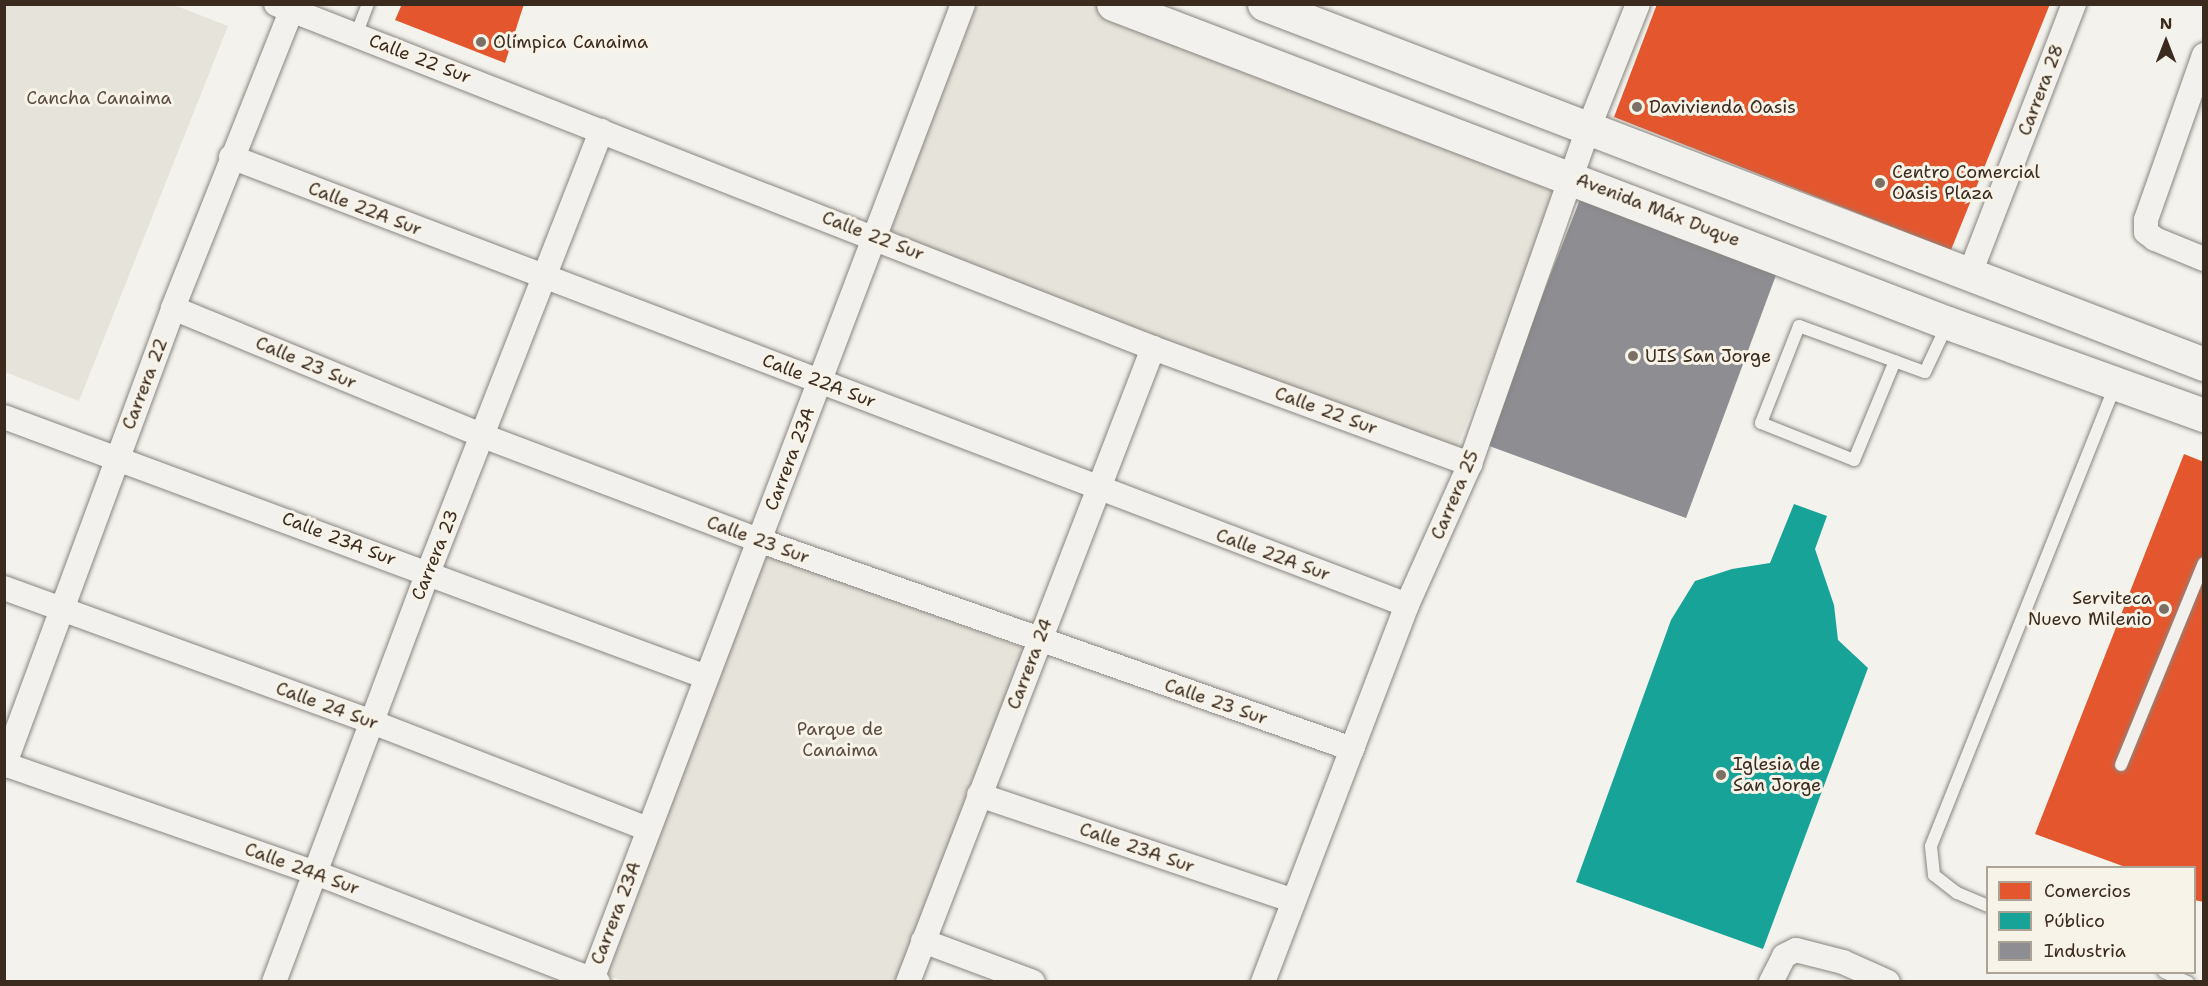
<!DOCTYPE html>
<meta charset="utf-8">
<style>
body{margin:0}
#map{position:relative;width:2208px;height:986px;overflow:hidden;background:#f4f2ec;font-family:"Shantell Sans",sans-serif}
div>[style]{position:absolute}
.green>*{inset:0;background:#e6e3da}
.shops>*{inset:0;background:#e4572e}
.public>*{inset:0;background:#17a398}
.industry>*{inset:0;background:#8d8d92}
.roads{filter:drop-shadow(0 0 2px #898580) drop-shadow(0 0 2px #898580)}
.service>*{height:12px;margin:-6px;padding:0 6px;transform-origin:6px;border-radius:6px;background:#f2f1ed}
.minor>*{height:24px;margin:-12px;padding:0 12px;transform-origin:12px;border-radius:12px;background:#f2f1ed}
.secondary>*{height:33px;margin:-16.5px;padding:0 16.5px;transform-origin:16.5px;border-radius:16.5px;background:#f2f1ed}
.dots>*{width:16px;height:16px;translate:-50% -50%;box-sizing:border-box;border:3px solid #f7f3e8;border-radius:50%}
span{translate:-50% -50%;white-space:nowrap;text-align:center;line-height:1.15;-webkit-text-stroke:6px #f7f3e8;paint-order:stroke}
.poi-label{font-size:18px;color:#3b2a1e}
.left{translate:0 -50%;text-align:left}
.right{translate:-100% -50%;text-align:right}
.street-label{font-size:18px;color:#3b2a1e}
.park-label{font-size:18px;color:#5b4c41}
.frame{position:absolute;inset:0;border:6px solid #3b2a1e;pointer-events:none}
.legend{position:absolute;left:1986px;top:866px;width:210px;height:108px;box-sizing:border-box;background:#f7f3e8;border:2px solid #aca397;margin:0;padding:8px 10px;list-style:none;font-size:18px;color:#3b2a1e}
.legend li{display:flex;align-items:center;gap:12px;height:30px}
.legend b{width:30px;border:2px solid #aca397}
.north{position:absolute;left:2136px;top:12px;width:60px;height:60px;-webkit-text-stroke:4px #f7f3e8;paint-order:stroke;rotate:0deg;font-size:16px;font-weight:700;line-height:24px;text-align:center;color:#3b2a1e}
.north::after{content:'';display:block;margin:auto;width:21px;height:27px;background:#3b2a1e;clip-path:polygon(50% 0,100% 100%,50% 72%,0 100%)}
</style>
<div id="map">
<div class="green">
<i style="clip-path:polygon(4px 5px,174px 5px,228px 26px,79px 401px,5px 372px)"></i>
<i style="clip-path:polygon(977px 5px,1100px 5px,1565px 179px,1455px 452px,1142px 336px,888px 230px)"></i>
<i style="clip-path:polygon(759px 552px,1027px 649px,900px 981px,625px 982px,600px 972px)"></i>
</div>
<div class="shops">
<i style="clip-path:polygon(402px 4px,524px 4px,505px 63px,395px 20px)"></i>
<i style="clip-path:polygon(1657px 4px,2050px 4px,1951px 250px,1614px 117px)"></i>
<i style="clip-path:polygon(2184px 454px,2204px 462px,2204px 902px,2194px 900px,2194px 868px,2128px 868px,2035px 834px)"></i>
</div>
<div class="public">
<i style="clip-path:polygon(1794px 504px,1827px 516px,1815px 549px,1834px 605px,1838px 640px,1868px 668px,1763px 949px,1576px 882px,1671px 620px,1695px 581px,1732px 569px,1770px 563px)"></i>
</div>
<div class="industry">
<i style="clip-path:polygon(1583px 192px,1779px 267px,1686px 518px,1484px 444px)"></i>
</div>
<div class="roads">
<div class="service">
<i style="left:356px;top:35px;width:33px;rotate:-69deg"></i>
<i style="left:1895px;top:361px;width:107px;rotate:112.5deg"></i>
<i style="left:1854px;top:460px;width:100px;rotate:-158.3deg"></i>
<i style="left:1761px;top:423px;width:104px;rotate:-68.6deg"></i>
<i style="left:1799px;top:326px;width:134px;rotate:20.1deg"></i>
<i style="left:1925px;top:372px;width:52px;rotate:-64.9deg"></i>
<i style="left:2121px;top:765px;width:218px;rotate:-67.7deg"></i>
<i style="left:1988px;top:906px;width:34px;rotate:-157deg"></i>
<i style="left:1957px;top:893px;width:29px;rotate:-142deg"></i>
<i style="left:1934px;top:875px;width:29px;rotate:-96deg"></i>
<i style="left:1931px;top:846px;width:499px;rotate:-68.2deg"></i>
<i style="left:2164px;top:972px;width:26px;rotate:23deg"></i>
</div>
<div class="minor">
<i style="left:276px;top:4px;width:942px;rotate:21.42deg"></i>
<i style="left:1153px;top:348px;width:338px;rotate:20.1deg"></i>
<i style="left:2204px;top:55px;width:175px;rotate:109.4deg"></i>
<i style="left:2146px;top:220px;width:12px;rotate:90deg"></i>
<i style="left:2146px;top:232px;width:11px;rotate:38deg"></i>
<i style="left:2155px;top:239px;width:53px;rotate:22.2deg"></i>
<i style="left:231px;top:157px;width:1258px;rotate:20.85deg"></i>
<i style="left:1969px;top:276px;width:292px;rotate:-68.9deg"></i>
<i style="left:173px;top:308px;width:335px;rotate:22.4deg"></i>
<i style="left:483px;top:436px;width:294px;rotate:20.7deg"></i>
<i style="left:758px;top:540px;width:630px;rotate:19.38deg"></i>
<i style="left:4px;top:417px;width:749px;rotate:20.32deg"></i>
<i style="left:4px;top:588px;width:392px;rotate:20deg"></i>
<i style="left:372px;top:722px;width:296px;rotate:21.2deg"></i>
<i style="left:4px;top:764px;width:330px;rotate:19.3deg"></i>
<i style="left:316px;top:873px;width:302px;rotate:21.1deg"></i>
<i style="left:4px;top:766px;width:488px;rotate:-69.7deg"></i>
<i style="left:173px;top:308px;width:327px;rotate:-68.3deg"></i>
<i style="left:979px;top:795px;width:332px;rotate:18.6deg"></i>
<i style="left:923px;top:941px;width:117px;rotate:20.4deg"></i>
<i style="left:274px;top:982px;width:437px;rotate:-69.4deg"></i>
<i style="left:428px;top:573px;width:475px;rotate:-68.6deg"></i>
<i style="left:591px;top:982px;width:1046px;rotate:-69.17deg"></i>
<i style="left:908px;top:982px;width:680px;rotate:-68.87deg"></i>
<i style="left:1263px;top:982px;width:404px;rotate:-69.1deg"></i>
<i style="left:1407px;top:605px;width:154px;rotate:-65.9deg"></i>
<i style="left:1470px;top:464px;width:357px;rotate:-70.6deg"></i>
<i style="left:1589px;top:127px;width:132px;rotate:-68.3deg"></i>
<i style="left:1771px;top:982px;width:29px;rotate:-63deg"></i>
<i style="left:1784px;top:956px;width:13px;rotate:-27deg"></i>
<i style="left:1796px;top:950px;width:49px;rotate:14.3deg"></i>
<i style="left:1843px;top:962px;width:49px;rotate:24deg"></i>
</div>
<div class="secondary">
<i style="left:1113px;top:4px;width:894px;rotate:20.91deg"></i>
<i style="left:1948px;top:323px;width:272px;rotate:19.8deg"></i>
<i style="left:1264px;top:4px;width:1007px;rotate:20.96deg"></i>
</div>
</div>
<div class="dots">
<i style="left:481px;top:42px;background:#7c7066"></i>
<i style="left:1637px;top:107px;background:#7c7066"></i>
<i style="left:1880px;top:183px;background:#7c7066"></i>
<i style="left:1633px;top:356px;background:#7c7066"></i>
<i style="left:2164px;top:609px;background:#7c7066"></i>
<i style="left:1721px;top:775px;background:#7c7066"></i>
</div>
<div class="poi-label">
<span class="left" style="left:493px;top:42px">Olímpica Canaima</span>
<span class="left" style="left:1649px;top:107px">Davivienda Oasis</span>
<span class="left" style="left:1892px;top:183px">Centro Comercial<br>Oasis Plaza</span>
<span class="left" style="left:1645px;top:356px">UIS San Jorge</span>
<span class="right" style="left:2152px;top:609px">Serviteca<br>Nuevo Milenio</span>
<span class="left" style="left:1733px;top:775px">Iglesia de<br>San Jorge</span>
</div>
<div class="street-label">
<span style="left:420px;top:59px;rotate:21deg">Calle 22 Sur</span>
<span style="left:2041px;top:90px;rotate:-69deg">Carrera 28</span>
<span style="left:365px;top:209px;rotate:21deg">Calle 22A Sur</span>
<span style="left:1658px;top:210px;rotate:21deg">Avenida Máx Duque</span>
<span style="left:873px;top:236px;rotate:21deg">Calle 22 Sur</span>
<span style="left:306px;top:363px;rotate:23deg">Calle 23 Sur</span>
<span style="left:819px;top:381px;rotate:21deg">Calle 22A Sur</span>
<span style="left:145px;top:384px;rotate:-69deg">Carrera 22</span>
<span style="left:1326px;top:411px;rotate:20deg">Calle 22 Sur</span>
<span style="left:790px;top:459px;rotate:-69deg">Carrera 23A</span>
<span style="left:1455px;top:495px;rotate:-67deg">Carrera 25</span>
<span style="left:339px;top:539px;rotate:21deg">Calle 23A Sur</span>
<span style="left:758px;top:540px;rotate:20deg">Calle 23 Sur</span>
<span style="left:435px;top:555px;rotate:-68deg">Carrera 23</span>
<span style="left:1273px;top:555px;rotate:20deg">Calle 22A Sur</span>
<span style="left:1030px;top:664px;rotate:-69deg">Carrera 24</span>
<span style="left:1216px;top:702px;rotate:19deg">Calle 23 Sur</span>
<span style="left:327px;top:706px;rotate:20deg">Calle 24 Sur</span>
<span style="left:1137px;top:848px;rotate:19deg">Calle 23A Sur</span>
<span style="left:302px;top:869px;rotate:20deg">Calle 24A Sur</span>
<span style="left:616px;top:913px;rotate:-69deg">Carrera 23A</span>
</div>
<div class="park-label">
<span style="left:99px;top:98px">Cancha Canaima</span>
<span style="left:840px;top:740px">Parque de<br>Canaima</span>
</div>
<div class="frame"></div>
<ul class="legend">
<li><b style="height:16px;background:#e4572e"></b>Comercios</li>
<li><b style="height:16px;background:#17a398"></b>Público</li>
<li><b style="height:16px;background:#8d8d92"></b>Industria</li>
</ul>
<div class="north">N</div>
</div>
